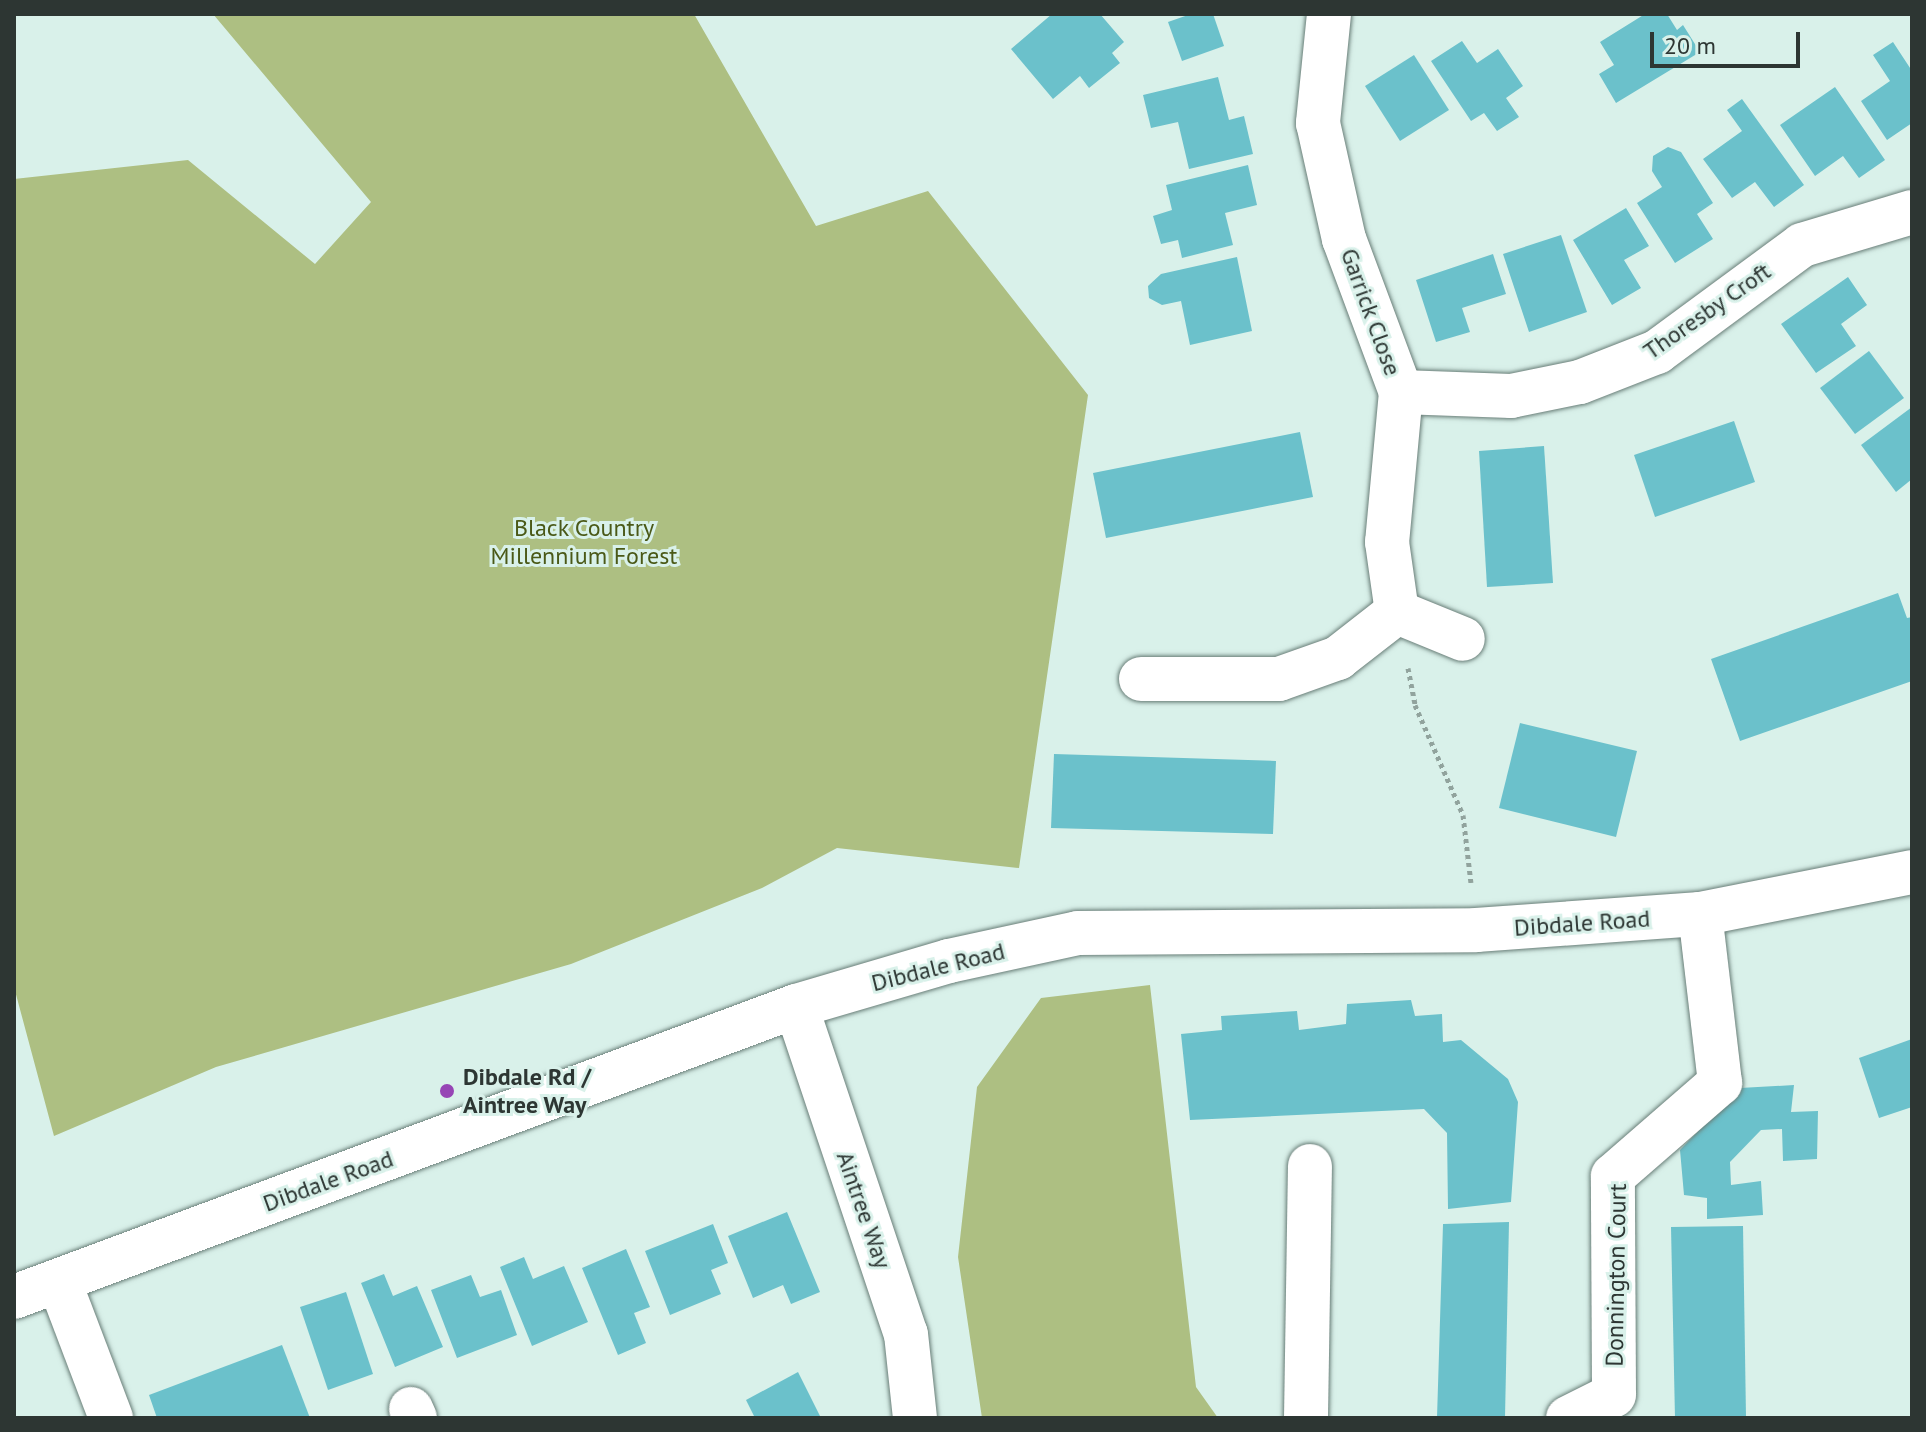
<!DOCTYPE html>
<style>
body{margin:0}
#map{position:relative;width:1926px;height:1432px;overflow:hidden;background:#d9f1ea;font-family:"PT Sans",sans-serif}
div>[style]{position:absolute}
.forest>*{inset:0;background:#adbf82}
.building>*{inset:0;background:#6bc1cb}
.path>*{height:5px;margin-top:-2.5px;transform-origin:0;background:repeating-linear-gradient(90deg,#91a39d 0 4px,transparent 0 8px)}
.roads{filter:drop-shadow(0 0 2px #697e78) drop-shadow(0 0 2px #697e78)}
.minor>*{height:44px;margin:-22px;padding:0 22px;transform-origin:22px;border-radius:22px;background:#fff}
.dots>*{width:22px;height:22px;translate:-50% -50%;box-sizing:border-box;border:4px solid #d9f1ea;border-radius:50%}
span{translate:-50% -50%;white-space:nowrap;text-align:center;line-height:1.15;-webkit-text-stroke:6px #d9f1ea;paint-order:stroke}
.street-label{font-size:24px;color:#2d3633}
.park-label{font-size:24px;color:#4a5917}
.poi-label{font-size:24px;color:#2d3633;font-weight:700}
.left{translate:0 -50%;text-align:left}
.frame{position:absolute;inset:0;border:16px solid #2d3633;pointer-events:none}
.scale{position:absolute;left:1650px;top:32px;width:150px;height:36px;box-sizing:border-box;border:4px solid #2d3633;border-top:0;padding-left:10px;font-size:24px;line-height:28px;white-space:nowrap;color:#2d3633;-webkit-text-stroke:6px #d9f1ea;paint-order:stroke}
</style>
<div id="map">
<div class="forest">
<i style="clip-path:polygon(213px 14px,694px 14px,816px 226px,928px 191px,1088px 395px,1019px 868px,837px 848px,762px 888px,571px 964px,216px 1067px,54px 1136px,14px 987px,14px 179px,188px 160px,315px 264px,371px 202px)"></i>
<i style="clip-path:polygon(1150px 985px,1196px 1387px,1218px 1418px,982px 1418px,958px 1257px,977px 1087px,1041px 998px)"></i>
</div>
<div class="building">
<i style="clip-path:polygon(1052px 14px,1100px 14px,1124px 42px,1112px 53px,1120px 63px,1089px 88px,1080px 76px,1053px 99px,1011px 49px)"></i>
<i style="clip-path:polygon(1191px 14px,1213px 14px,1224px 46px,1182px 61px,1168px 22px)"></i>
<i style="clip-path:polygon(1645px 14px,1667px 14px,1677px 30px,1683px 25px,1700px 52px,1616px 103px,1599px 74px,1614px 65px,1600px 42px)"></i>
<i style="clip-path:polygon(1462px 41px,1477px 63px,1498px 49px,1523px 86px,1506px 98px,1519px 117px,1497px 131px,1484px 113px,1471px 121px,1431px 61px)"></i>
<i style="clip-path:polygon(1893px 42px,1912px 71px,1912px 123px,1887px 140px,1861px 101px,1890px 81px,1873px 55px)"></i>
<i style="clip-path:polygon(1414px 55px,1449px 110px,1400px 141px,1365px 86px)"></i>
<i style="clip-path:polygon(1218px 77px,1229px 120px,1244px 116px,1253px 154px,1189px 169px,1178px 122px,1151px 128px,1143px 95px)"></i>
<i style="clip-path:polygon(1835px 87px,1885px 160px,1859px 178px,1843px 156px,1815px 176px,1780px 125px)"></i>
<i style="clip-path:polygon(1742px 99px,1804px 185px,1774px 207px,1755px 182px,1732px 198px,1703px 159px,1742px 131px,1727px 110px)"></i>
<i style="clip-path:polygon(1668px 147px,1681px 152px,1713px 203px,1697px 214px,1713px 239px,1675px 263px,1637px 203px,1662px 187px,1652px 171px,1653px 156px)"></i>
<i style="clip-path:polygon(1248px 165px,1257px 205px,1225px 213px,1233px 245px,1182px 258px,1178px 240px,1161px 244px,1153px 216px,1172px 210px,1166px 185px)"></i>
<i style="clip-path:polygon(1626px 208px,1649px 246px,1624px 260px,1641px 288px,1612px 305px,1573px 240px)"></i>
<i style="clip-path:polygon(1561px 235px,1587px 312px,1529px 332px,1503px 254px)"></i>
<i style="clip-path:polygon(1493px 254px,1506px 294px,1462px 308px,1470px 332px,1436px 342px,1416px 280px)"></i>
<i style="clip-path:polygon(1237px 257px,1252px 331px,1190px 345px,1181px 301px,1162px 305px,1149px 298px,1148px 286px,1161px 274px)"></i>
<i style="clip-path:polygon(1848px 277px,1867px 305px,1841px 324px,1856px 346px,1816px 373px,1781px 324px)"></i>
<i style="clip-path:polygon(1869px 351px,1904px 398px,1855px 434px,1820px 388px)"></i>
<i style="clip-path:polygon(1912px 407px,1912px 479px,1896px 492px,1861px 445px)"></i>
<i style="clip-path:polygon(1734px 421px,1755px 482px,1655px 517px,1634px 455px)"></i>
<i style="clip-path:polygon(1300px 432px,1313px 497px,1106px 538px,1093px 473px)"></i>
<i style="clip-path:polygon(1544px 446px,1553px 583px,1487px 587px,1479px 451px)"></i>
<i style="clip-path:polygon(1898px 593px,1907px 618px,1912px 617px,1912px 681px,1740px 741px,1711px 659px)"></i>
<i style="clip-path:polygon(1520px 723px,1637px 751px,1616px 837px,1499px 808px)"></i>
<i style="clip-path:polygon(1054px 754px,1276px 761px,1273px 834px,1051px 828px)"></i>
<i style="clip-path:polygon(1411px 1000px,1415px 1016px,1442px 1014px,1443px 1042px,1461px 1040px,1508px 1079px,1518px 1102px,1511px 1202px,1448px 1209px,1447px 1133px,1424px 1109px,1190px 1120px,1181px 1034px,1222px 1030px,1221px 1016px,1297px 1011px,1299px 1030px,1346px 1024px,1347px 1004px)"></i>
<i style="clip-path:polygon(1912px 1039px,1912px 1107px,1879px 1118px,1859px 1058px)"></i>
<i style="clip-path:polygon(1794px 1085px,1791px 1112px,1818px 1111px,1817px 1159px,1783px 1161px,1782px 1129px,1761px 1130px,1730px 1162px,1731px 1185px,1761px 1181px,1763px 1215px,1707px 1219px,1707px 1198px,1684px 1195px,1680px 1150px,1740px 1088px)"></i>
<i style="clip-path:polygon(787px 1212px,820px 1292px,791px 1304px,783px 1285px,753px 1298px,728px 1236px)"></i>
<i style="clip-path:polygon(1509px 1222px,1505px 1418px,1437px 1418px,1443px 1224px)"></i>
<i style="clip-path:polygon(713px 1224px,728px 1263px,711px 1270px,721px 1294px,670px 1315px,645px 1251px)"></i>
<i style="clip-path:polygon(1743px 1226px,1746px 1418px,1675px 1418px,1671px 1227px)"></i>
<i style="clip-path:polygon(626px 1249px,650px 1307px,634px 1313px,646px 1343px,618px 1355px,582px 1268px)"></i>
<i style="clip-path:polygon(524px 1257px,533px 1279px,564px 1266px,588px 1322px,532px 1346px,500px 1267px)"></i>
<i style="clip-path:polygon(384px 1274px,393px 1296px,417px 1286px,443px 1347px,395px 1367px,361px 1283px)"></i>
<i style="clip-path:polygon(471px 1275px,480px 1297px,501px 1290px,517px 1335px,457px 1358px,431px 1290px)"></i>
<i style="clip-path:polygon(346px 1292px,373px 1374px,328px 1390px,300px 1307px)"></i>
<i style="clip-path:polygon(282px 1345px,310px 1418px,157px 1418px,149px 1395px)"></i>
<i style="clip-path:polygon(798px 1372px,821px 1418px,755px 1418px,746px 1400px)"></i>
</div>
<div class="path">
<i style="left:1408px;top:668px;width:38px;rotate:79deg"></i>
<i style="left:1415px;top:705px;width:120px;rotate:66.4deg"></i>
<i style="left:1463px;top:815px;width:68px;rotate:83.3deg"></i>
</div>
<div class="roads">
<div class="minor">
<i style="left:1329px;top:14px;width:110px;rotate:95.8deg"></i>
<i style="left:1318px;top:123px;width:119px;rotate:77.4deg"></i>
<i style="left:1344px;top:239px;width:163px;rotate:69.6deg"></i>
<i style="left:1401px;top:392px;width:151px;rotate:95.3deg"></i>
<i style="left:1387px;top:542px;width:71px;rotate:81.9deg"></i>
<i style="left:1401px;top:392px;width:110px;rotate:2.1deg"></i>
<i style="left:1511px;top:396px;width:70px;rotate:-11.5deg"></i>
<i style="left:1580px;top:382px;width:83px;rotate:-21.3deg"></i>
<i style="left:1657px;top:352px;width:180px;rotate:-36.4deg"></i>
<i style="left:1802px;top:245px;width:115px;rotate:-16.7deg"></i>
<i style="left:1141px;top:679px;width:138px"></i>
<i style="left:1279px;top:679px;width:63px;rotate:-19.6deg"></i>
<i style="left:1338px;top:658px;width:75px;rotate:-37.9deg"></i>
<i style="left:1397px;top:612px;width:71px;rotate:22.2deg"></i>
<i style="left:796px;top:1006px;width:346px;rotate:71.5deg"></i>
<i style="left:906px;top:1334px;width:84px;rotate:83.9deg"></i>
<i style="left:59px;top:1281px;width:147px;rotate:69.2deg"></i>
<i style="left:14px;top:1297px;width:834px;rotate:-20.41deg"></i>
<i style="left:796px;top:1006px;width:159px;rotate:-16.4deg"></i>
<i style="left:949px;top:961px;width:132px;rotate:-12.2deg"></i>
<i style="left:1078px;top:933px;width:398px;rotate:-0.4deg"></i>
<i style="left:1476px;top:930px;width:225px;rotate:-4.1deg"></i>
<i style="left:1700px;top:914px;width:216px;rotate:-11.2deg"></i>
<i style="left:411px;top:1409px;width:10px;rotate:66deg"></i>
<i style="left:1306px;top:1418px;width:252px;rotate:-89.1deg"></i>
<i style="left:1568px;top:1418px;width:51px;rotate:-26.6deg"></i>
<i style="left:1614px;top:1395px;width:219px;rotate:-90.3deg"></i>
<i style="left:1613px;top:1176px;width:142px;rotate:-41deg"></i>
<i style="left:1720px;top:1083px;width:170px;rotate:-96.7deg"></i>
</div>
</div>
<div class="dots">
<i style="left:447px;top:1091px;background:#9645b5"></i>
</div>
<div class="street-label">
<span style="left:1707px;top:311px;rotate:-35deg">Thoresby Croft</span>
<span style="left:1371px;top:312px;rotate:70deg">Garrick Close</span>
<span style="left:1582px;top:923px;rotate:-4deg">Dibdale Road</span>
<span style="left:938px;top:967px;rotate:-14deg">Dibdale Road</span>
<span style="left:328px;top:1181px;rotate:-20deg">Dibdale Road</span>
<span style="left:864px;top:1210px;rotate:71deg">Aintree Way</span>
<span style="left:1616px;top:1275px;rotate:-89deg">Donnington Court</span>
</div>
<div class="park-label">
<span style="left:584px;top:542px">Black Country<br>Millennium Forest</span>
</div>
<div class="poi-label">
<span class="left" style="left:463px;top:1091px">Dibdale Rd /<br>Aintree Way</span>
</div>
<div class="frame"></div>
<div class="scale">20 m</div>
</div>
